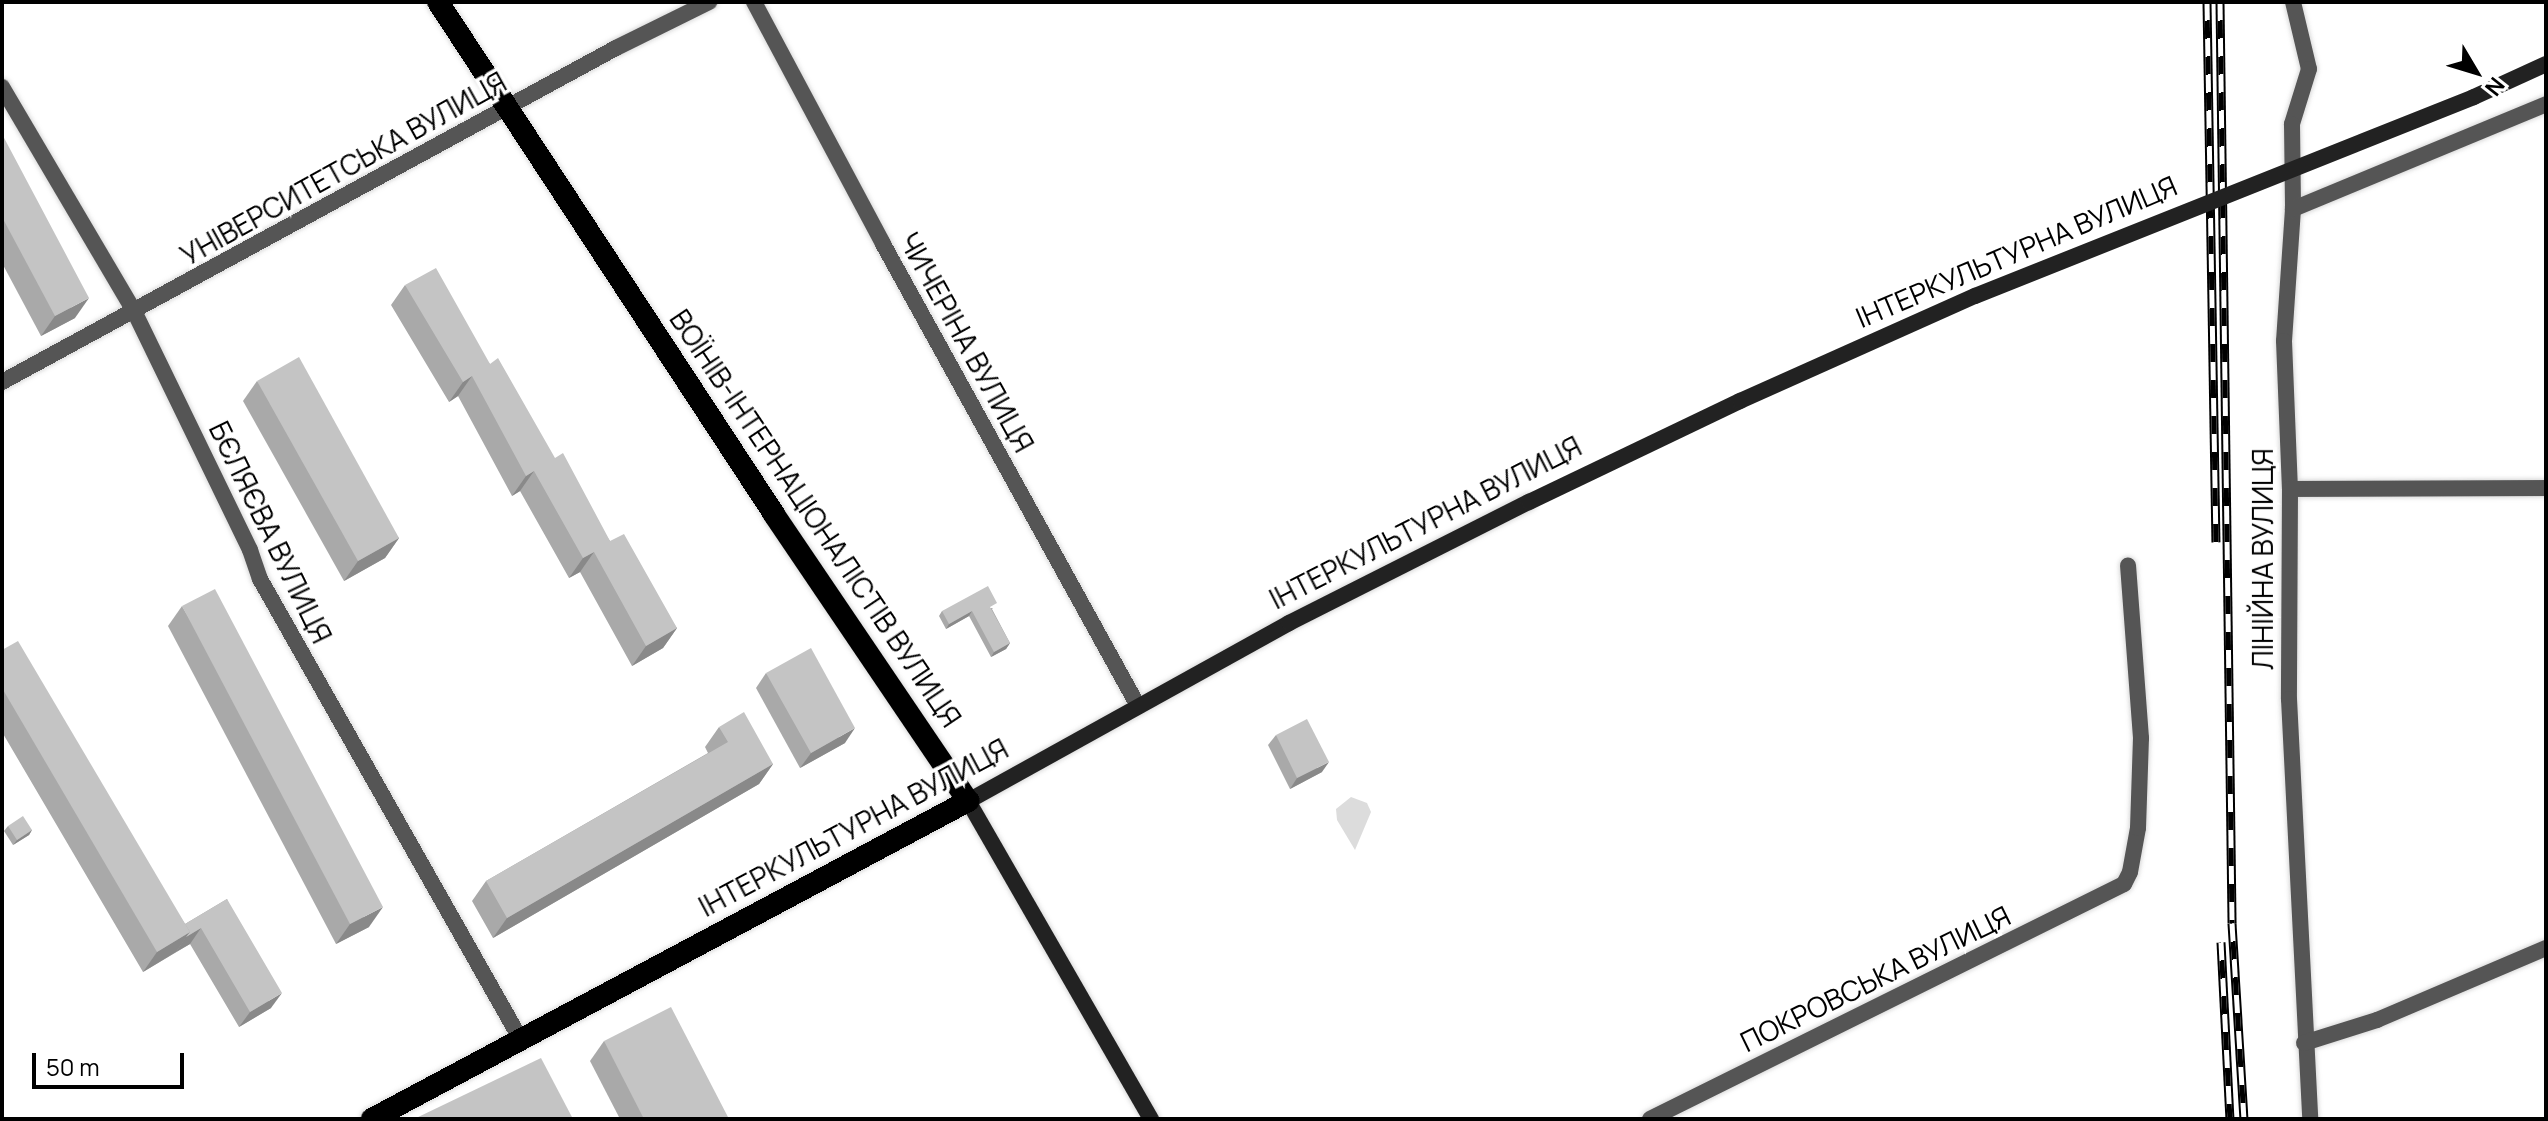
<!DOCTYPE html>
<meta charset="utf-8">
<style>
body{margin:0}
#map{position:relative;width:2548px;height:1121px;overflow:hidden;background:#fff;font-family:Manrope,sans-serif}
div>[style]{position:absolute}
.green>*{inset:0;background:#dcdcdc}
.roads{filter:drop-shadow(0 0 2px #dbdbdb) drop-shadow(0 0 2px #dbdbdb)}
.minor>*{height:16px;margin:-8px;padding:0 8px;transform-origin:8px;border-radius:8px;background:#555}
.secondary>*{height:16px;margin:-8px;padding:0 8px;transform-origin:8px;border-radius:8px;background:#222}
.trunk>*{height:22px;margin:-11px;padding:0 11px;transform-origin:11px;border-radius:11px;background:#000}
.rail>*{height:9px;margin-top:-4.5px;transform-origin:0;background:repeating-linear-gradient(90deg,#fff 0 18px,#000 0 36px);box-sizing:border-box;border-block:2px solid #000}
.secondary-bridge>*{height:16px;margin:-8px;padding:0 8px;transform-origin:8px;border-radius:8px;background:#222}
.wall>*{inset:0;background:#a9a9a9}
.shaded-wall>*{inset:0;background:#898989}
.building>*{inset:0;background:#c4c4c4}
span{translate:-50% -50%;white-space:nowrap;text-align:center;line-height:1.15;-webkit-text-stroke:7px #fff;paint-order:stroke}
.street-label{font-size:28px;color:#000}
.frame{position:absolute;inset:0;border:4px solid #000;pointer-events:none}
.north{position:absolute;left:2436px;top:32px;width:80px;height:80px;-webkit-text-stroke:6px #fff;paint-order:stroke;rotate:128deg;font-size:22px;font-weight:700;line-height:32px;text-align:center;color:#000}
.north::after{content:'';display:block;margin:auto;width:28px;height:36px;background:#000;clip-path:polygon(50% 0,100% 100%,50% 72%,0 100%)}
.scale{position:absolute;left:32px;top:1053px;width:152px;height:36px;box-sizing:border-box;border:4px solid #000;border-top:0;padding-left:10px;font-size:24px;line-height:28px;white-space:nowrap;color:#000;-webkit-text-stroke:6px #fff;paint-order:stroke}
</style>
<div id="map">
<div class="green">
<i style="clip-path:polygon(1351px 797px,1367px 803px,1371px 812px,1355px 850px,1337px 820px,1336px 809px)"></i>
</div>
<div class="roads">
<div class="minor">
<i style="left:754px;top:2px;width:274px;rotate:61.9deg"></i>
<i style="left:883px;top:244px;width:528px;rotate:61.1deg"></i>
<i style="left:2293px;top:2px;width:69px;rotate:76.6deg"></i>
<i style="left:2309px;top:69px;width:58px;rotate:107.2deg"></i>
<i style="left:2292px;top:124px;width:85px;rotate:89.3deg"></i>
<i style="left:2293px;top:209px;width:132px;rotate:93.9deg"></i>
<i style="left:2284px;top:341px;width:148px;rotate:87.7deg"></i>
<i style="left:2290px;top:489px;width:210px;rotate:90.3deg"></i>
<i style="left:2289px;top:699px;width:421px;rotate:87.1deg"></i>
<i style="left:2px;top:87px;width:260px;rotate:59.5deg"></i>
<i style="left:134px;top:311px;width:266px;rotate:64.1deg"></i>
<i style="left:250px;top:550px;width:31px;rotate:71deg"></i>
<i style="left:260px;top:579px;width:530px;rotate:60.48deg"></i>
<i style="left:2293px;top:209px;width:274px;rotate:-22.5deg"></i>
<i style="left:2px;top:382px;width:699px;rotate:-28.55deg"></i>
<i style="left:616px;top:48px;width:104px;rotate:-26.3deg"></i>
<i style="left:2290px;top:489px;width:256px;rotate:-0.2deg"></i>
<i style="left:2304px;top:1043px;width:77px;rotate:-17.5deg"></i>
<i style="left:2377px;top:1020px;width:184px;rotate:-23.1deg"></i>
<i style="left:1650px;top:1119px;width:529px;rotate:-26.37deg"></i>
<i style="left:2124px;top:884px;width:13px;rotate:-63deg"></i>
<i style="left:2130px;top:872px;width:45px;rotate:-79.7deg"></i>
<i style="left:2138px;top:828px;width:90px;rotate:-88.1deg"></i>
<i style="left:2141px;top:738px;width:173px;rotate:-94.3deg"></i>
</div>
<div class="secondary">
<i style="left:1151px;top:1119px;width:367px;rotate:-119.9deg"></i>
<i style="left:968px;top:801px;width:367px;rotate:-29deg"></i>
<i style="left:1289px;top:623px;width:269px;rotate:-26.8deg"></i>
</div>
<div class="trunk">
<i style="left:372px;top:1119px;width:676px;rotate:-28.08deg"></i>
<i style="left:968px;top:801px;width:346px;rotate:-124.1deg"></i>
<i style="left:774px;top:514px;width:612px;rotate:-123.27deg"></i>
</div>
</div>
<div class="rail">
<i style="left:2207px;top:2px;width:540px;rotate:89.05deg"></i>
<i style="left:2220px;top:2px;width:921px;rotate:89.25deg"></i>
<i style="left:2232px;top:923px;width:196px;rotate:86.5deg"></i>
<i style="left:2221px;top:942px;width:177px;rotate:87.1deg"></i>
</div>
<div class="secondary-bridge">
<i style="left:1529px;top:502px;width:234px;rotate:-25.6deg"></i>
<i style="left:1740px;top:401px;width:257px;rotate:-24.1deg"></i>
<i style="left:1975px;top:296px;width:537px;rotate:-21.74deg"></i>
<i style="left:2474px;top:97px;width:79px;rotate:-24.6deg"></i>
</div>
<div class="wall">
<i style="clip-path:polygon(2px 134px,75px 318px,41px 336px,2px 263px)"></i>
<i style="clip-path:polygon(405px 285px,490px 364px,610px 541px,677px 628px,663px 648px,632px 666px,580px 572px,569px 578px,520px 491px,512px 496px,458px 396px,449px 402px,391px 305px)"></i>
<i style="clip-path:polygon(257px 381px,399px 538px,385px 558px,344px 581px,243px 401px)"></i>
<i style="clip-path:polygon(182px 606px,369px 927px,336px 944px,168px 626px)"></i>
<i style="clip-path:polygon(993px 608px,992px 609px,1010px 643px,1006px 649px,991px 657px,969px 616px,946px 629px,939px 616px,942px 611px)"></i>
<i style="clip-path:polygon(2px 650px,185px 924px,227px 899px,271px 1008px,239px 1027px,190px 944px,143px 972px,2px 732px)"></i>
<i style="clip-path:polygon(766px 673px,845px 743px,800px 768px,756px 688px)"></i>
<i style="clip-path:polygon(719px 727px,773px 764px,759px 784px,493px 938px,472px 901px,486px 881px,708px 753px,705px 747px)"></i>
<i style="clip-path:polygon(1276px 735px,1322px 772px,1290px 789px,1268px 745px)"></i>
<i style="clip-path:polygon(8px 826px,32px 830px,29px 835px,13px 845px,4px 831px)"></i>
<i style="clip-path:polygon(604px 1041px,729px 1119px,620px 1119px,590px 1061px)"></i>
</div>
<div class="shaded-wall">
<i style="clip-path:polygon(89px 298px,75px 318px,41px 336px,55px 316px)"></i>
<i style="clip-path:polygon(472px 376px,458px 396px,449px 402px,463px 382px)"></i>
<i style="clip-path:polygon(534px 471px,520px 491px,512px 496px,526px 476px)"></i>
<i style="clip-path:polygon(399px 538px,385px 558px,344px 581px,358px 561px)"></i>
<i style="clip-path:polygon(594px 552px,580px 572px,569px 578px,583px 558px)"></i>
<i style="clip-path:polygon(972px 611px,969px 616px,946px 629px,949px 624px)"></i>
<i style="clip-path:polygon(677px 628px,663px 648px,632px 666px,646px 646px)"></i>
<i style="clip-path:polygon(1010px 643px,1006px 649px,991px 657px,994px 652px)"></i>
<i style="clip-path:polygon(855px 728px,845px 743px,800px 768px,811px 753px)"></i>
<i style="clip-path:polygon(1329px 762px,1322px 772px,1290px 789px,1297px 778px)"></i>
<i style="clip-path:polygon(773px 764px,759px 784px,493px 938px,507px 918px)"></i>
<i style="clip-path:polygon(32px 830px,29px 835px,13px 845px,17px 840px)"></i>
<i style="clip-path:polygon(383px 907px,369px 927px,336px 944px,350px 924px)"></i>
<i style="clip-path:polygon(201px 928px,190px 944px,176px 952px,186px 937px)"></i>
<i style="clip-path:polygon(190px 932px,176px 952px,143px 972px,157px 952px)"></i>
<i style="clip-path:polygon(282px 993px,271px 1008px,239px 1027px,250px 1012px)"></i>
</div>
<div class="building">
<i style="clip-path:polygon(2px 134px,89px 298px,55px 316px,2px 217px)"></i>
<i style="clip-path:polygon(436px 268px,490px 364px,498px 358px,555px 458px,563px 453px,610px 541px,624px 534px,677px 628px,646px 646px,594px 552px,583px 558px,534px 471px,526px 476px,472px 376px,463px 382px,405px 285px)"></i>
<i style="clip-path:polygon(299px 357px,399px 538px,358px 561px,257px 381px)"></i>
<i style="clip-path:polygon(988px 586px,997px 603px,990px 607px,1010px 643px,994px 652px,972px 611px,949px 624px,942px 611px)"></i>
<i style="clip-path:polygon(215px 589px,383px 907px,350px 924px,182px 606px)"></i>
<i style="clip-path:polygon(18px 641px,190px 932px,157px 952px,2px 688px,2px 650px)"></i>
<i style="clip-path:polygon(811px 648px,855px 728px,811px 753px,766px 673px)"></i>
<i style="clip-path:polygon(744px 712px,773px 764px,507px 918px,486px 881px,728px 742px,719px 727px)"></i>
<i style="clip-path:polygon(1307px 719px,1329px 762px,1297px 778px,1276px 735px)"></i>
<i style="clip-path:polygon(23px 816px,32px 830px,17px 840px,8px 826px)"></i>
<i style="clip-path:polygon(227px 899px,282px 993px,250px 1012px,201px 928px,186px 937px,190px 932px,185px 924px)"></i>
<i style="clip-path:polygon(671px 1007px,729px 1119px,644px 1119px,604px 1041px)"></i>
<i style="clip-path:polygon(541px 1058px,573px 1119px,414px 1119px)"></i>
</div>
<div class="street-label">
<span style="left:343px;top:168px;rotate:-29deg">УНІВЕРСИТЕТСЬКА ВУЛИЦЯ</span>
<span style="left:2016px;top:251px;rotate:-23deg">ІНТЕРКУЛЬТУРНА ВУЛИЦЯ</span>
<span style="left:967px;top:342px;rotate:61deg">ЧИЧЕРІНА ВУЛИЦЯ</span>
<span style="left:816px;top:518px;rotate:56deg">ВОЇНІВ-ІНТЕРНАЦІОНАЛІСТІВ ВУЛИЦЯ</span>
<span style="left:1425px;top:522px;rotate:-27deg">ІНТЕРКУЛЬТУРНА ВУЛИЦЯ</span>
<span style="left:271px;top:532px;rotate:64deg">БЄЛЯЄВА ВУЛИЦЯ</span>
<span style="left:2262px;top:559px;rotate:-90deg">ЛІНІЙНА ВУЛИЦЯ</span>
<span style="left:853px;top:827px;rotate:-28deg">ІНТЕРКУЛЬТУРНА ВУЛИЦЯ</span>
<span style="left:1875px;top:978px;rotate:-26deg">ПОКРОВСЬКА ВУЛИЦЯ</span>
</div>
<div class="frame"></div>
<div class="north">N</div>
<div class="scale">50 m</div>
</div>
